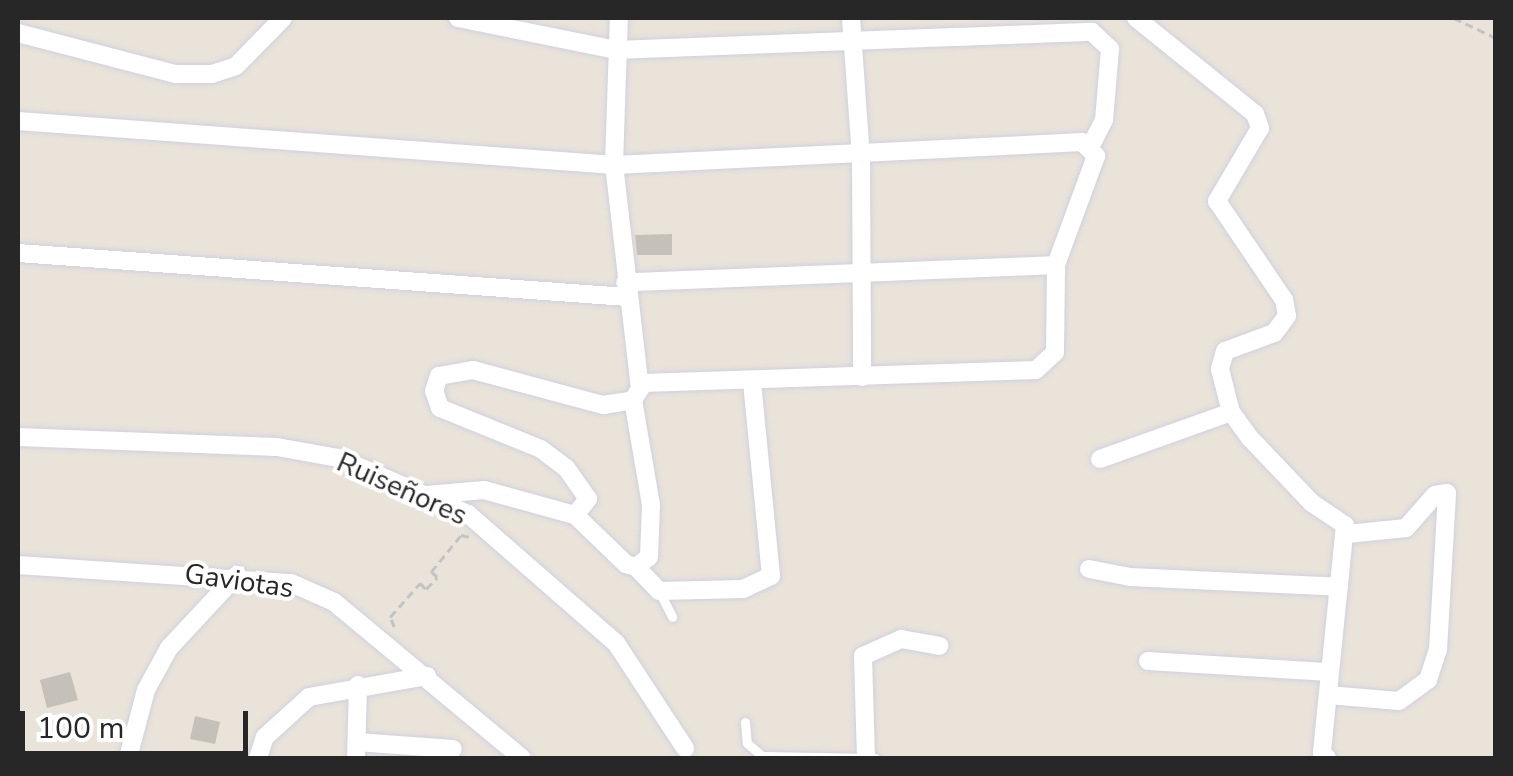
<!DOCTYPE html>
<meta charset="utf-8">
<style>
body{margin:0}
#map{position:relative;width:1513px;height:776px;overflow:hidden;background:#e9e3d9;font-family:"Nunito Sans",sans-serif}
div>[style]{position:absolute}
.building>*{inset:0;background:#c5c1b8}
.path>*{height:2.5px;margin-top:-1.25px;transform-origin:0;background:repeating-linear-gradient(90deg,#c3c3c3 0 8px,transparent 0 13px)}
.roads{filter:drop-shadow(0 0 2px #cfd1e0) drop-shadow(0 0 2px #cfd1e0)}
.lane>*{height:9px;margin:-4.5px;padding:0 4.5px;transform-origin:4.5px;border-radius:4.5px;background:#fff}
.street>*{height:18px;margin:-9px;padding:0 9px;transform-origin:9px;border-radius:9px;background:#fff}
span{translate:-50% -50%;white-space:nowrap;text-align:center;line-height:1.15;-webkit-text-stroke:8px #fff;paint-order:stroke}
.street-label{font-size:28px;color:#272727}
.frame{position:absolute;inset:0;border:20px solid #272727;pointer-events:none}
.scale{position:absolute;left:20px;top:711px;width:228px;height:45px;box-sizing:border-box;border:5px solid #272727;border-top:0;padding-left:12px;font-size:30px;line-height:35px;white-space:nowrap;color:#272727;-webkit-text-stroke:8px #fff;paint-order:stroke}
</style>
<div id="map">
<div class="building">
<i style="clip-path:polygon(672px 234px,672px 255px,637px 255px,635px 235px)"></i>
<i style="clip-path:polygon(70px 672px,78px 700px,47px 708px,40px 680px)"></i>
<i style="clip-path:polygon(195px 716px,220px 722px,215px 744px,190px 739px)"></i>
</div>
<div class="path">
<i style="left:1454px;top:18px;width:47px;rotate:25.5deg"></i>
<i style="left:394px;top:627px;width:11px;rotate:-112deg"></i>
<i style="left:390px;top:617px;width:45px;rotate:-48.6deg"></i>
<i style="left:420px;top:583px;width:8px;rotate:45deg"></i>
<i style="left:426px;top:589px;width:16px;rotate:-47deg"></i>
<i style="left:437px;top:577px;width:8px;rotate:-140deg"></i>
<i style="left:431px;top:572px;width:48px;rotate:-51deg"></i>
<i style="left:461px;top:535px;width:9px;rotate:13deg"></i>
</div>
<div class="roads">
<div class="lane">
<i style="left:659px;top:591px;width:29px;rotate:63deg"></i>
<i style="left:745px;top:722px;width:21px;rotate:85deg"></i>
<i style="left:747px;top:743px;width:20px;rotate:41deg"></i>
<i style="left:762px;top:756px;width:113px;rotate:1deg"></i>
</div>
<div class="street">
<i style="left:458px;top:18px;width:161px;rotate:11.4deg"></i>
<i style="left:616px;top:50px;width:476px;rotate:-2.2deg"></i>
<i style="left:1092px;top:32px;width:25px;rotate:43deg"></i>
<i style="left:1110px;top:49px;width:71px;rotate:94.8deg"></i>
<i style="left:1104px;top:120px;width:29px;rotate:117deg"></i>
<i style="left:851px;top:18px;width:139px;rotate:85.9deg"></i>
<i style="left:861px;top:157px;width:220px;rotate:89.7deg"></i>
<i style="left:1136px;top:18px;width:153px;rotate:38.9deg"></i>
<i style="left:1255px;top:114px;width:15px;rotate:70deg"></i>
<i style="left:1260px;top:128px;width:85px;rotate:120.5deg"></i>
<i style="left:1217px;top:201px;width:120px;rotate:55.9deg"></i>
<i style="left:1284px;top:300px;width:16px;rotate:79deg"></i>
<i style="left:1287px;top:316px;width:21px;rotate:127deg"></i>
<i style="left:1274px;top:333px;width:52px;rotate:159.8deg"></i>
<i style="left:1225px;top:351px;width:19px;rotate:106deg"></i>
<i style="left:1220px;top:369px;width:44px;rotate:75.7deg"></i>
<i style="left:1231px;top:412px;width:32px;rotate:54deg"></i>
<i style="left:1250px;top:438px;width:90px;rotate:46.4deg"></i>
<i style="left:1312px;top:503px;width:40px;rotate:34deg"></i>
<i style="left:1345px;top:525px;width:229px;rotate:95.8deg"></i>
<i style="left:1322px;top:753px;width:7px;rotate:45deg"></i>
<i style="left:18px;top:33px;width:162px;rotate:14.6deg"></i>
<i style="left:175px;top:74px;width:37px"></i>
<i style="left:212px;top:74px;width:25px;rotate:-18deg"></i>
<i style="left:236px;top:66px;width:67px;rotate:-45.6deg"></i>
<i style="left:18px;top:121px;width:598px;rotate:4.22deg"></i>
<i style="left:614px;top:165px;width:469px;rotate:-2.8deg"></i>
<i style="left:1082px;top:142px;width:20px;rotate:45deg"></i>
<i style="left:1096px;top:156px;width:116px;rotate:110.2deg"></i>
<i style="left:1056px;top:265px;width:431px;rotate:177.7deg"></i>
<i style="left:18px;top:253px;width:611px;rotate:4.13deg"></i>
<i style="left:642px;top:383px;width:394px;rotate:-1.9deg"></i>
<i style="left:1036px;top:370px;width:26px;rotate:-43deg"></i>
<i style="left:1055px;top:352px;width:87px;rotate:-89.3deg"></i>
<i style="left:18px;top:437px;width:259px;rotate:2.2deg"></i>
<i style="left:277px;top:447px;width:63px;rotate:10.1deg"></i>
<i style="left:339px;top:458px;width:141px;rotate:23.5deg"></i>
<i style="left:468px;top:514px;width:196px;rotate:41.1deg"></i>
<i style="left:616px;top:643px;width:126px;rotate:56.7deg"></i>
<i style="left:1100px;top:459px;width:139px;rotate:-19.7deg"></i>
<i style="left:427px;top:495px;width:57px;rotate:-5deg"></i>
<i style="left:484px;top:490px;width:94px;rotate:15.4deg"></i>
<i style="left:575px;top:515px;width:21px;rotate:-51deg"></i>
<i style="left:588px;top:499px;width:38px;rotate:-125deg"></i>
<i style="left:566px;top:468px;width:31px;rotate:-143deg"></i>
<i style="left:541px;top:449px;width:109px;rotate:-157.9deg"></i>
<i style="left:440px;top:408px;width:18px;rotate:-109deg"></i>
<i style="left:434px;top:391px;width:16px;rotate:-72deg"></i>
<i style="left:439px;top:376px;width:35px;rotate:-10deg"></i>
<i style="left:473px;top:370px;width:135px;rotate:15.1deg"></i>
<i style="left:603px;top:405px;width:30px;rotate:-9deg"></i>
<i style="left:633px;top:400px;width:13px;rotate:-58deg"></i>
<i style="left:640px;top:389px;width:226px;rotate:-96.6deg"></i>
<i style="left:614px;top:165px;width:147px;rotate:-88.1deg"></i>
<i style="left:575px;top:515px;width:71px;rotate:43.9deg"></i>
<i style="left:626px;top:564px;width:10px;rotate:17deg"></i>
<i style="left:636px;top:567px;width:16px;rotate:-38deg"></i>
<i style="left:649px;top:557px;width:52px;rotate:-87.8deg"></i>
<i style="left:651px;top:505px;width:107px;rotate:-99.7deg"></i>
<i style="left:18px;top:565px;width:274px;rotate:3.8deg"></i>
<i style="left:291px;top:583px;width:47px;rotate:23.8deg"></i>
<i style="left:334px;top:602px;width:244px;rotate:39.7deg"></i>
<i style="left:636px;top:567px;width:33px;rotate:46deg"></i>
<i style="left:659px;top:591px;width:84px;rotate:-1.4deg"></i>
<i style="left:743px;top:589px;width:31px;rotate:-25deg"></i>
<i style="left:771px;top:576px;width:195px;rotate:-95.6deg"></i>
<i style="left:1089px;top:569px;width:42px;rotate:11deg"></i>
<i style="left:1130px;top:577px;width:209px;rotate:2.7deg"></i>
<i style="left:1148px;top:661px;width:182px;rotate:3.5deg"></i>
<i style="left:1328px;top:695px;width:71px;rotate:4.8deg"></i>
<i style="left:1399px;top:701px;width:36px;rotate:-36deg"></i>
<i style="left:1428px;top:680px;width:32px;rotate:-72deg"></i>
<i style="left:1438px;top:650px;width:157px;rotate:-86.7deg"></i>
<i style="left:1447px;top:493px;width:12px;rotate:171deg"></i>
<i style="left:1435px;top:495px;width:44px;rotate:131.3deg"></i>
<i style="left:1406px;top:528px;width:59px;rotate:174.2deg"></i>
<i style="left:357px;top:742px;width:96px;rotate:4.2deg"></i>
<i style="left:128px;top:758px;width:70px;rotate:-75.2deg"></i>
<i style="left:146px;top:690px;width:48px;rotate:-61.3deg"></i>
<i style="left:169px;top:648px;width:100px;rotate:-47deg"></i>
<i style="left:258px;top:758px;width:22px;rotate:-72deg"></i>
<i style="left:265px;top:737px;width:59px;rotate:-42.3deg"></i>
<i style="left:309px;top:697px;width:120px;rotate:-10.1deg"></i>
<i style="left:356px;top:758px;width:73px;rotate:-88.4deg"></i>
<i style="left:866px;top:758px;width:102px;rotate:-91.7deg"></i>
<i style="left:863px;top:656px;width:42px;rotate:-24.1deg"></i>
<i style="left:901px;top:639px;width:39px;rotate:10deg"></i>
</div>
</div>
<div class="street-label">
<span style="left:402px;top:489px;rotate:24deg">Ruiseñores</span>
<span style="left:239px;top:581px;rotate:8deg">Gaviotas</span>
</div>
<div class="frame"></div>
<div class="scale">100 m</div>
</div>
